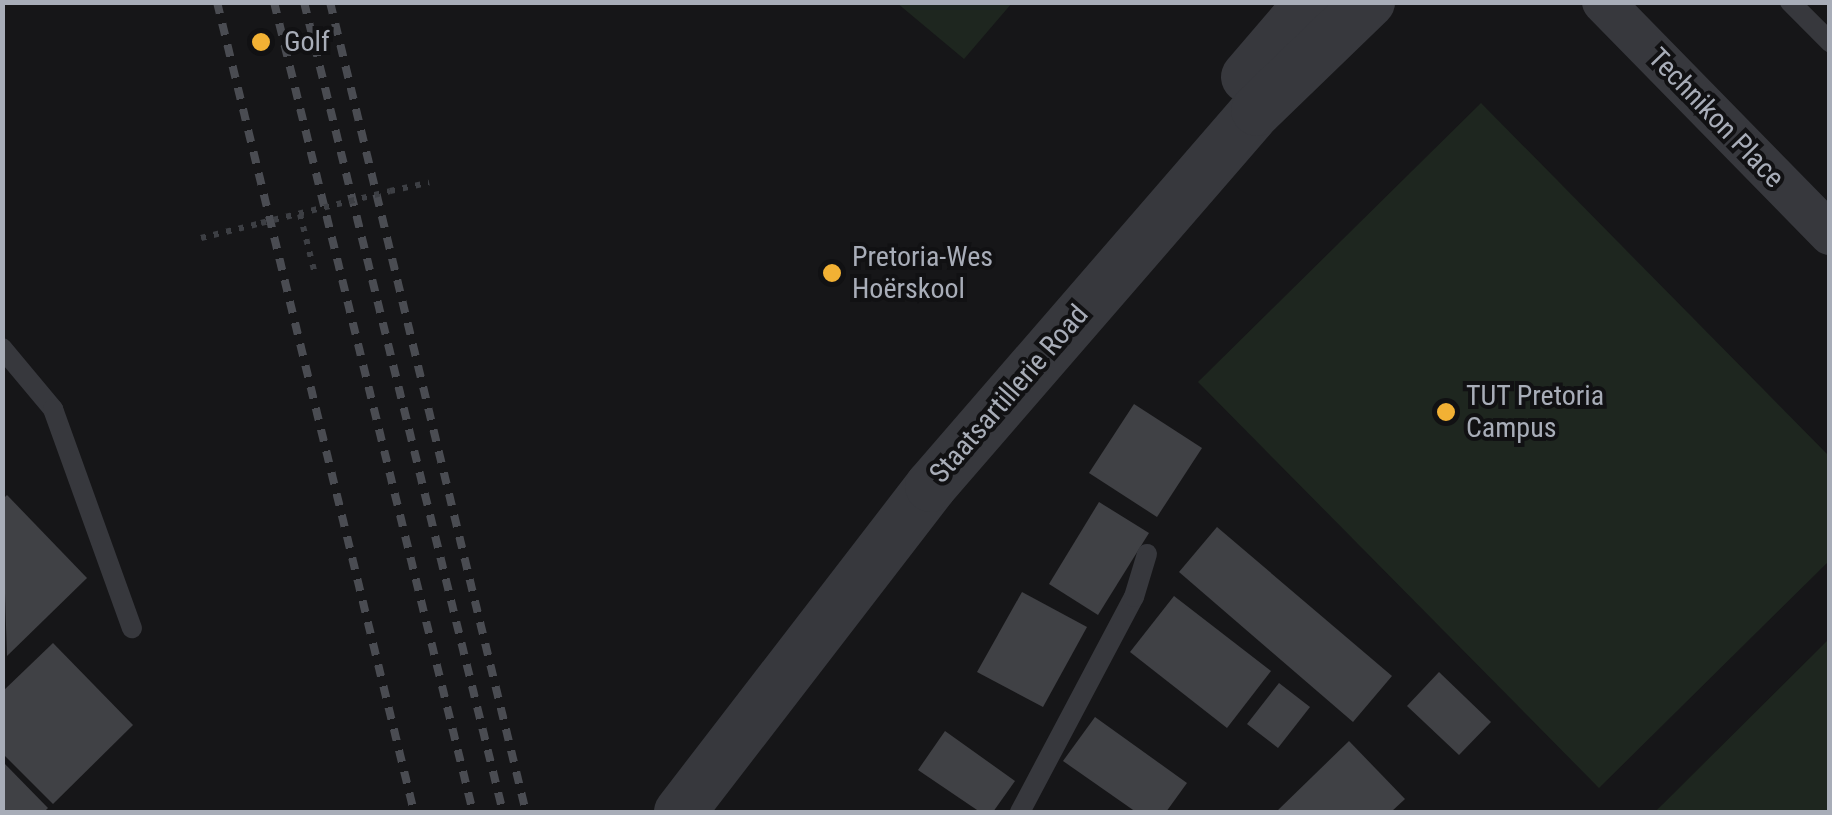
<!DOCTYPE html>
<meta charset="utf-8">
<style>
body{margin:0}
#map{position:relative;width:1832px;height:815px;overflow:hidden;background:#161618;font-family:"Roboto Condensed",sans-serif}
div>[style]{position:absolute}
.green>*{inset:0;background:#1e261f}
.building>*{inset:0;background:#404145}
.path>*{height:6px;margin-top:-3px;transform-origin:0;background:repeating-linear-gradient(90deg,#3d3f44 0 5px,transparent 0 13px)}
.service>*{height:20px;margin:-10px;padding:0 10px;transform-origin:10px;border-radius:10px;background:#37383d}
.minor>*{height:42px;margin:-21px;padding:0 21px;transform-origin:21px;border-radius:21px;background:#37383d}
.tertiary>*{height:52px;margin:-26px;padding:0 26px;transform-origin:26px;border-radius:26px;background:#37383d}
.rail>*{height:8px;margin-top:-4px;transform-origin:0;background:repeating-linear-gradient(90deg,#4a4c52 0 12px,transparent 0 22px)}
.path-bridge>*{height:6px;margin-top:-3px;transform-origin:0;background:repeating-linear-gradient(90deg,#3d3f44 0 5px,transparent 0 13px)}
.dots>*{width:28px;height:28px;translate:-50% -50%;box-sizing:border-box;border:5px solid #111113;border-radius:50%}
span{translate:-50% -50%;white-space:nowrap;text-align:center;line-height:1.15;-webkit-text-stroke:8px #111113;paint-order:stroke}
.poi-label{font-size:28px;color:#a8adb8}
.left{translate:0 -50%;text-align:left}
.street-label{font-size:28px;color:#a8adb8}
.frame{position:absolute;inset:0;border:5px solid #a8adb8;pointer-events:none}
</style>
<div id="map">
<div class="green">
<i style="clip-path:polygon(897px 3px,1012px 3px,964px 59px)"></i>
<i style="clip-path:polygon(1481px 103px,1829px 456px,1829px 561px,1599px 788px,1198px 382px)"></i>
<i style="clip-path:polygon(1829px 639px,1829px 812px,1655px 812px)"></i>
</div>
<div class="building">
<i style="clip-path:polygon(1134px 404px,1202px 448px,1157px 517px,1089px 473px)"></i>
<i style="clip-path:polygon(7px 495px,87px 578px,7px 656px,2px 500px)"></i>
<i style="clip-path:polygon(1099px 502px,1149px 533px,1098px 615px,1049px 584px)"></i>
<i style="clip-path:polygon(1217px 527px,1392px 676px,1353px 722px,1179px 572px)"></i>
<i style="clip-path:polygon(1022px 592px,1087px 627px,1043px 707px,977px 672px)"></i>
<i style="clip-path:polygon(1174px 596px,1271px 671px,1227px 728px,1130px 652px)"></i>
<i style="clip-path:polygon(53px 643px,133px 725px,53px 804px,2px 753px,2px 692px)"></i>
<i style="clip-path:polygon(1439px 672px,1491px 722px,1459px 755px,1407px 706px)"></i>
<i style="clip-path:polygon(1279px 683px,1310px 707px,1278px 748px,1247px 724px)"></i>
<i style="clip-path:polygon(1095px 717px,1187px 783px,1166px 812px,1136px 812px,1063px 761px)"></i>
<i style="clip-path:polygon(945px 731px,1015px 781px,993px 812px,980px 812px,918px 770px)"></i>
<i style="clip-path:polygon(1349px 741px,1405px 799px,1391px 812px,1276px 812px)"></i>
<i style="clip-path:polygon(2px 761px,48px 808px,44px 812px,2px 812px)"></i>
</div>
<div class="path">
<i style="left:390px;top:191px;width:40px;rotate:-12deg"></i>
<i style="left:300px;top:214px;width:62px;rotate:76deg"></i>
<i style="left:201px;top:238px;width:62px;rotate:-14deg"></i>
</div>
<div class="service">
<i style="left:1790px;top:2px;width:57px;rotate:45deg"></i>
<i style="left:2px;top:348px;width:80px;rotate:50.1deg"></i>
<i style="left:53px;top:409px;width:233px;rotate:70.2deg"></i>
<i style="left:1020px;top:812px;width:243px;rotate:-62.1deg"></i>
<i style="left:1134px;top:597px;width:45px;rotate:-73.2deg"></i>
</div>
<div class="minor">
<i style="left:1603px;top:2px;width:325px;rotate:45.6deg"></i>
</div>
<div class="tertiary">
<i style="left:1247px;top:77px;width:99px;rotate:-49.5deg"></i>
<i style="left:680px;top:812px;width:411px;rotate:-52.4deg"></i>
<i style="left:931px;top:486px;width:498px;rotate:-49.1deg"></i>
<i style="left:1257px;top:110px;width:156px;rotate:-44deg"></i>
</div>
<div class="rail">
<i style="left:217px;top:2px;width:834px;rotate:76.33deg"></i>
<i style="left:274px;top:2px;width:834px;rotate:76.2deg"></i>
<i style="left:304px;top:2px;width:834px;rotate:76.2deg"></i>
<i style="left:330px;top:2px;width:833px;rotate:76.4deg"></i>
</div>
<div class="path-bridge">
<i style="left:261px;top:223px;width:133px;rotate:-13.9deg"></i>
</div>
<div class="dots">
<i style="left:261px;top:42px;background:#f2b134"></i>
<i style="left:832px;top:273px;background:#f2b134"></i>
<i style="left:1446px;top:412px;background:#f2b134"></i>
</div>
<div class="poi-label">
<span class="left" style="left:284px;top:42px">Golf</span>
<span class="left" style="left:852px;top:273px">Pretoria-Wes<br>Hoërskool</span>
<span class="left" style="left:1466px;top:412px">TUT Pretoria<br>Campus</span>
</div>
<div class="street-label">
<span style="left:1716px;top:118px;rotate:46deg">Technikon Place</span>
<span style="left:1009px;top:394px;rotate:-49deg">Staatsartillerie Road</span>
</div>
<div class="frame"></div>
</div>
